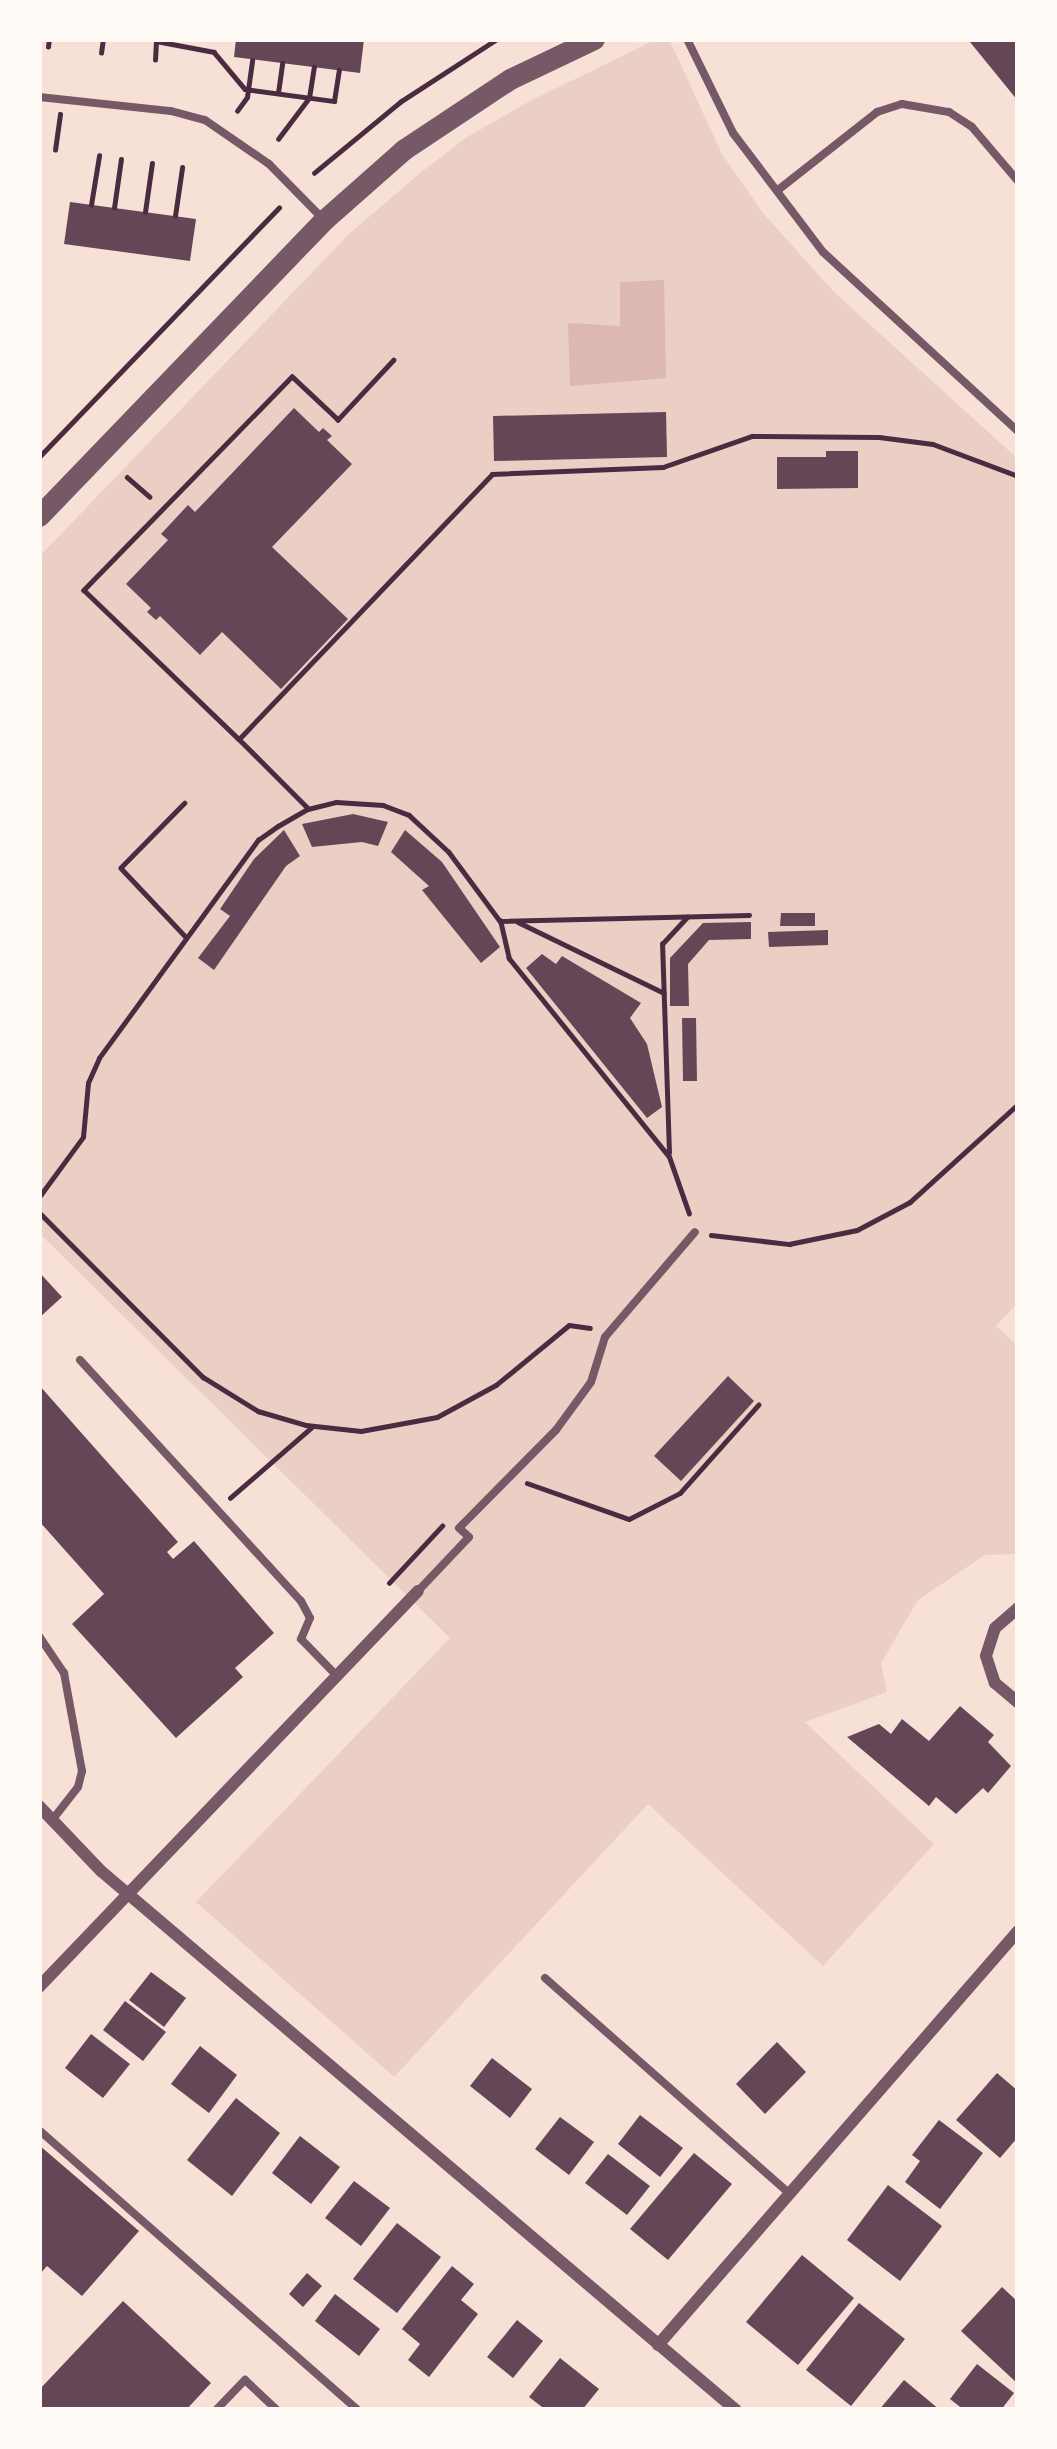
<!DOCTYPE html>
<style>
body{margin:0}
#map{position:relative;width:1057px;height:2449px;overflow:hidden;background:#f7e1d7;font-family:Quicksand,sans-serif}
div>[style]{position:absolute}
.green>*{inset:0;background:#ebcfc5}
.water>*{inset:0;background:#dcb8b0}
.building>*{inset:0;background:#644757}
.path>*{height:4.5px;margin:-2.25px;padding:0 2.25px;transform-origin:2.25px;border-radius:2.25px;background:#4a2c40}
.service>*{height:8px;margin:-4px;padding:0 4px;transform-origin:4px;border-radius:4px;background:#755966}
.minor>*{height:12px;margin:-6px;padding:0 6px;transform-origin:6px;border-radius:6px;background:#755966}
.tertiary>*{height:21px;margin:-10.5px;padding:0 10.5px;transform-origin:10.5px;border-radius:10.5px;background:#755966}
span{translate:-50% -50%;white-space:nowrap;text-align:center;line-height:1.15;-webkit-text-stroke:10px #fffaf5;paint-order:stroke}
.frame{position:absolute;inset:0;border:42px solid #fffaf5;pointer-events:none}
</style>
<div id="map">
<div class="green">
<i style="clip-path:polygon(657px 39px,669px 39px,722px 154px,763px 213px,834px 292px,1018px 459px,1018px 1303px,996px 1326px,1018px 1346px,1018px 1554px,985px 1555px,918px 1600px,881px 1663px,887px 1692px,805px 1722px,934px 1844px,823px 1966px,648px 1804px,394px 2077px,196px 1902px,450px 1638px,39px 1233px,39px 557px,349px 234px,420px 173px,467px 137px,530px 101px)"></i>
</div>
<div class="water">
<i style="clip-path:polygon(664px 280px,666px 378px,570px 386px,568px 323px,620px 326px,620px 282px)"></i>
</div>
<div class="building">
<i style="clip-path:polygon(236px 39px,364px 39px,360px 73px,234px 57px)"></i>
<i style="clip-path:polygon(973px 39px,1018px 39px,1018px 101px,970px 42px)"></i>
<i style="clip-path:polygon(70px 202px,196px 219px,190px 261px,64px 244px)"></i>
<i style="clip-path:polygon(294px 408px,319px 432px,323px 428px,332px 436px,327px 440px,352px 464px,272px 547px,348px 619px,281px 689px,222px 632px,200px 655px,160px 616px,156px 620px,147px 612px,151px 608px,126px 584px,168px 540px,161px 534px,188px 505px,195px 512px)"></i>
<i style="clip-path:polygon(666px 412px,667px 457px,494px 461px,493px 416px)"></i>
<i style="clip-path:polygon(826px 451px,858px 451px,858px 488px,777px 489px,777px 457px,826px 457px)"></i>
<i style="clip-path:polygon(353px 814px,388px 822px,378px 846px,362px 842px,312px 847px,302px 824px)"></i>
<i style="clip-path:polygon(284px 830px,300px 856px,286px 866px,214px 970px,198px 958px,230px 916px,220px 909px,254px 859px)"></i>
<i style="clip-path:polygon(405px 830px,442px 862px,500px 947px,481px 963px,422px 890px,429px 886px,391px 852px)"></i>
<i style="clip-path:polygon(781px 913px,815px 913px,815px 926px,780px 926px)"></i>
<i style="clip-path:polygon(751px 922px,751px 939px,709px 940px,688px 964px,689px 1006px,670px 1006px,670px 958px,703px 923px)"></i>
<i style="clip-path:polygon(828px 930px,828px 945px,769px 947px,768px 932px)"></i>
<i style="clip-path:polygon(542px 954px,556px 964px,562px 956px,641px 1003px,630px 1018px,647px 1044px,662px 1107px,647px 1118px,526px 968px)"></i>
<i style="clip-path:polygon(682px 1018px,696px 1018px,697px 1081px,683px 1081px)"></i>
<i style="clip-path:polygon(39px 1272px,62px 1297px,39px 1318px)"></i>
<i style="clip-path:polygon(728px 1376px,754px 1401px,681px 1481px,654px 1456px)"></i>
<i style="clip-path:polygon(39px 1385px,178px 1542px,167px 1552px,173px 1559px,194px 1541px,274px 1633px,235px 1668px,243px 1677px,176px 1738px,72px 1624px,104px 1594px,39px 1521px)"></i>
<i style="clip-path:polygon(960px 1706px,994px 1735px,988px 1742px,1011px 1766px,988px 1793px,983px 1788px,956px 1814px,936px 1797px,929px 1806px,847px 1737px,879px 1724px,891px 1734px,902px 1719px,929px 1741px)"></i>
<i style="clip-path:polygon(151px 1972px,186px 1998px,164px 2027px,129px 2000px)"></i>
<i style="clip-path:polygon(125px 2001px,166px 2032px,143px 2061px,103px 2030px)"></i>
<i style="clip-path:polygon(91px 2034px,130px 2064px,103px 2098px,65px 2068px)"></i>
<i style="clip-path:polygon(777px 2042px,806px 2072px,765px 2114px,736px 2084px)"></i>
<i style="clip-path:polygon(200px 2046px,237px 2075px,209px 2113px,171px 2084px)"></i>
<i style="clip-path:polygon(492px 2058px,532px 2089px,510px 2118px,470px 2086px)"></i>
<i style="clip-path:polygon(997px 2073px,1018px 2091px,1018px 2137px,1000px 2158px,956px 2120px)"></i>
<i style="clip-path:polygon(236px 2098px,280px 2133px,232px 2196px,187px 2160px)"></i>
<i style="clip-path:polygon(640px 2115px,683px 2148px,660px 2177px,618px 2144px)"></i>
<i style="clip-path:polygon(560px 2117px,594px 2142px,569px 2175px,535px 2149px)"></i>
<i style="clip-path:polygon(939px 2120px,983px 2153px,940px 2209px,905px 2182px,920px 2161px,912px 2155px)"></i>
<i style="clip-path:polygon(300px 2136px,340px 2167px,311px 2204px,272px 2173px)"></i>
<i style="clip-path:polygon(39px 2145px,139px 2231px,82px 2296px,47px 2266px,39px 2275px)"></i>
<i style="clip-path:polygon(694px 2153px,732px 2184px,668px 2260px,630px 2229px)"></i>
<i style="clip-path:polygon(608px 2154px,650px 2186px,627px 2215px,585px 2183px)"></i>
<i style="clip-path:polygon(354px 2181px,390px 2208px,361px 2246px,325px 2218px)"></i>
<i style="clip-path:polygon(888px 2185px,942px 2226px,900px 2281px,847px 2240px)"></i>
<i style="clip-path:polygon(397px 2223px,441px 2257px,397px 2313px,353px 2279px)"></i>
<i style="clip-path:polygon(802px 2255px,854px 2298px,798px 2365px,746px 2322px)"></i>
<i style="clip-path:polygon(452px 2266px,474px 2284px,461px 2300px,478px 2314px,429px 2377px,408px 2360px,420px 2344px,402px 2329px)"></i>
<i style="clip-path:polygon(307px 2273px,322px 2286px,303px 2307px,289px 2294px)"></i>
<i style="clip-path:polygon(1002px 2287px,1018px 2302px,1018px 2384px,961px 2331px)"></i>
<i style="clip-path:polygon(335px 2294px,380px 2329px,359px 2356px,315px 2321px)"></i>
<i style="clip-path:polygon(123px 2301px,211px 2383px,186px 2410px,39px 2410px,39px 2390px)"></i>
<i style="clip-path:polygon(859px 2303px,905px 2339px,851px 2406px,806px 2370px)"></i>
<i style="clip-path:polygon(517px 2320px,543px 2341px,513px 2378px,487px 2357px)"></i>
<i style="clip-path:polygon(560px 2358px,599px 2389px,582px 2410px,546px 2410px,529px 2397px)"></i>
<i style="clip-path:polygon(977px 2364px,1014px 2393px,1001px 2410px,964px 2410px,950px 2399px)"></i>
<i style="clip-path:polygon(904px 2380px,940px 2410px,879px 2410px)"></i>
</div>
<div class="path">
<i style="left:156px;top:41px;width:59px;rotate:10.7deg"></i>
<i style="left:214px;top:52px;width:48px;rotate:50deg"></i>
<i style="left:245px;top:89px;width:90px;rotate:7.7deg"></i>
<i style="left:334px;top:101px;width:31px;rotate:-81deg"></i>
<i style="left:48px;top:47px;width:8px;rotate:-83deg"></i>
<i style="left:101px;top:53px;width:14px;rotate:-82deg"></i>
<i style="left:155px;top:60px;width:21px;rotate:-87deg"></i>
<i style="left:278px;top:93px;width:30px;rotate:-82deg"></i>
<i style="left:237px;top:111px;width:17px;rotate:-54deg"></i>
<i style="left:247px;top:97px;width:37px;rotate:-82deg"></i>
<i style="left:278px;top:139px;width:51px;rotate:-52.9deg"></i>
<i style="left:309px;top:98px;width:31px;rotate:-81deg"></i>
<i style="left:55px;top:150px;width:36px;rotate:-82deg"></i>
<i style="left:314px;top:173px;width:112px;rotate:-39.5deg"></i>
<i style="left:400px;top:102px;width:116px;rotate:-33deg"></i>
<i style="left:91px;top:205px;width:50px;rotate:-80.7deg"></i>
<i style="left:114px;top:208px;width:49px;rotate:-81.9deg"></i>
<i style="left:145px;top:212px;width:49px;rotate:-81.9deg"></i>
<i style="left:175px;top:216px;width:49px;rotate:-81.7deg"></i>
<i style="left:394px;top:360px;width:82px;rotate:133deg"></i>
<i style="left:338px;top:420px;width:63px;rotate:-136.9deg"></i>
<i style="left:292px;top:377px;width:298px;rotate:134.3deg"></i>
<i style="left:84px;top:590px;width:215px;rotate:43.9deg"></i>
<i style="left:239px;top:739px;width:366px;rotate:-46.3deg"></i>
<i style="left:492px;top:474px;width:171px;rotate:-2.3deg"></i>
<i style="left:663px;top:467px;width:94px;rotate:-19.2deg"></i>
<i style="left:752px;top:436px;width:127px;rotate:0.5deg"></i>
<i style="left:879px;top:437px;width:54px;rotate:7.4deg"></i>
<i style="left:933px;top:444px;width:91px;rotate:20.6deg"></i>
<i style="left:39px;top:457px;width:346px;rotate:-46.1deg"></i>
<i style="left:127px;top:477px;width:30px;rotate:41deg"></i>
<i style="left:239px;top:739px;width:96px;rotate:45deg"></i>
<i style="left:185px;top:803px;width:91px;rotate:134.6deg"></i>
<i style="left:121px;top:868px;width:95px;rotate:46.7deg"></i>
<i style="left:518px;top:922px;width:162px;rotate:25.9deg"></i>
<i style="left:669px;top:1153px;width:209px;rotate:-91.9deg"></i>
<i style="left:662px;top:944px;width:37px;rotate:-47deg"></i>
<i style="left:39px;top:1197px;width:74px;rotate:-53.7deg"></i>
<i style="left:83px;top:1137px;width:54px;rotate:-84.7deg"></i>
<i style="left:88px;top:1083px;width:27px;rotate:-66deg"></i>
<i style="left:99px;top:1058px;width:270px;rotate:-53.9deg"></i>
<i style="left:258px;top:840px;width:24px;rotate:-35deg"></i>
<i style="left:278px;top:826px;width:34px;rotate:-30deg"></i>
<i style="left:308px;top:809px;width:29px;rotate:-14deg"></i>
<i style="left:336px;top:802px;width:47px;rotate:3.7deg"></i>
<i style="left:383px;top:805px;width:28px;rotate:21deg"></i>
<i style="left:409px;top:815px;width:54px;rotate:42.8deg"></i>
<i style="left:449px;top:852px;width:86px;rotate:53.5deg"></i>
<i style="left:39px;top:1212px;width:233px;rotate:45.2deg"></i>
<i style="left:203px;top:1377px;width:65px;rotate:31.7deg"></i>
<i style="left:258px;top:1411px;width:50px;rotate:16.3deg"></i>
<i style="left:306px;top:1425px;width:55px;rotate:6.2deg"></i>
<i style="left:361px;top:1431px;width:77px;rotate:-10.4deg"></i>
<i style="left:437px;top:1417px;width:67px;rotate:-28.5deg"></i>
<i style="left:496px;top:1385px;width:94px;rotate:-39.4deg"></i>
<i style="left:569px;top:1325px;width:21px;rotate:8deg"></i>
<i style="left:689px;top:1214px;width:60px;rotate:-109.3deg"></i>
<i style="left:669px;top:1157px;width:255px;rotate:-128.9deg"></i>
<i style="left:509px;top:959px;width:39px;rotate:-103deg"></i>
<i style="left:500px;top:921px;width:249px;rotate:-1.4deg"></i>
<i style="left:711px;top:1235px;width:79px;rotate:6.6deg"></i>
<i style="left:789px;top:1244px;width:69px;rotate:-11.6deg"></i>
<i style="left:857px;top:1230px;width:60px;rotate:-27.8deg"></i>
<i style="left:910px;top:1202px;width:146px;rotate:-42.2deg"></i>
<i style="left:527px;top:1483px;width:108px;rotate:19.4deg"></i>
<i style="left:629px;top:1519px;width:57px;rotate:-27deg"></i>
<i style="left:680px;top:1493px;width:118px;rotate:-48.4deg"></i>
<i style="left:230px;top:1498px;width:108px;rotate:-40.9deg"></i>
<i style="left:389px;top:1583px;width:78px;rotate:-47.1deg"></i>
</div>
<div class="service">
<i style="left:687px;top:39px;width:105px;rotate:63.9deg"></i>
<i style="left:733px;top:133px;width:149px;rotate:52.9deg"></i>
<i style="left:823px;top:252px;width:265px;rotate:42.6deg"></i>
<i style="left:39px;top:97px;width:133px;rotate:6.1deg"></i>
<i style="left:171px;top:111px;width:35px;rotate:15deg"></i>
<i style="left:205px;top:120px;width:78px;rotate:34.5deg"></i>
<i style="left:269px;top:164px;width:77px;rotate:45.5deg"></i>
<i style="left:778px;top:190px;width:126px;rotate:-38.2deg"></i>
<i style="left:877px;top:112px;width:26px;rotate:-18deg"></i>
<i style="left:902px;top:104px;width:48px;rotate:9.7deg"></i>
<i style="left:949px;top:112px;width:27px;rotate:33deg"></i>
<i style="left:972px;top:127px;width:71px;rotate:49.6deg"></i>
<i style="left:80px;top:1360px;width:327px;rotate:47.5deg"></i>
<i style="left:301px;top:1601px;width:19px;rotate:62deg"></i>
<i style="left:310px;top:1618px;width:23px;rotate:113deg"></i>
<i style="left:301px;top:1639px;width:52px;rotate:45.8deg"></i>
<i style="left:418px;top:1591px;width:74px;rotate:-46.6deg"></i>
<i style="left:469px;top:1537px;width:13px;rotate:-138deg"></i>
<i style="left:459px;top:1528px;width:138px;rotate:-45.3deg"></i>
<i style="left:556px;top:1430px;width:59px;rotate:-53.9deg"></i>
<i style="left:591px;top:1382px;width:47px;rotate:-72.7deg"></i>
<i style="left:605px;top:1337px;width:138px;rotate:-49.4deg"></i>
<i style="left:39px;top:1636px;width:45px;rotate:56deg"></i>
<i style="left:64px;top:1673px;width:100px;rotate:79.6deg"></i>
<i style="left:82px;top:1771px;width:16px;rotate:104deg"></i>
<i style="left:78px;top:1787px;width:41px;rotate:128deg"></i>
<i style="left:545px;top:1978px;width:327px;rotate:41.4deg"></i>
<i style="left:39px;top:2130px;width:424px;rotate:41.3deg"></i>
<i style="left:216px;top:2410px;width:42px;rotate:-46deg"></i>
<i style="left:245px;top:2380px;width:44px;rotate:43.2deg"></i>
</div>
<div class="minor">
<i style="left:1018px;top:1608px;width:30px;rotate:139deg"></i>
<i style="left:995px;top:1628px;width:29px;rotate:108deg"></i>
<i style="left:986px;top:1656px;width:28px;rotate:72deg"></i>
<i style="left:995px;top:1683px;width:30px;rotate:40deg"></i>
<i style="left:39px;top:1806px;width:90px;rotate:46.4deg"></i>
<i style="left:101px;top:1871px;width:833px;rotate:40.33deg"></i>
<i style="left:39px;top:1987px;width:548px;rotate:-46.26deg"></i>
<i style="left:658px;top:2345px;width:549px;rotate:-48.99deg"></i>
</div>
<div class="tertiary">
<i style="left:39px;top:516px;width:411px;rotate:-46.1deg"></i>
<i style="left:324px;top:220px;width:106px;rotate:-41.5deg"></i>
<i style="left:403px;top:150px;width:128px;rotate:-33.6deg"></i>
<i style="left:510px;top:79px;width:93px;rotate:-25.5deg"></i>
</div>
<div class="frame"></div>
</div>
